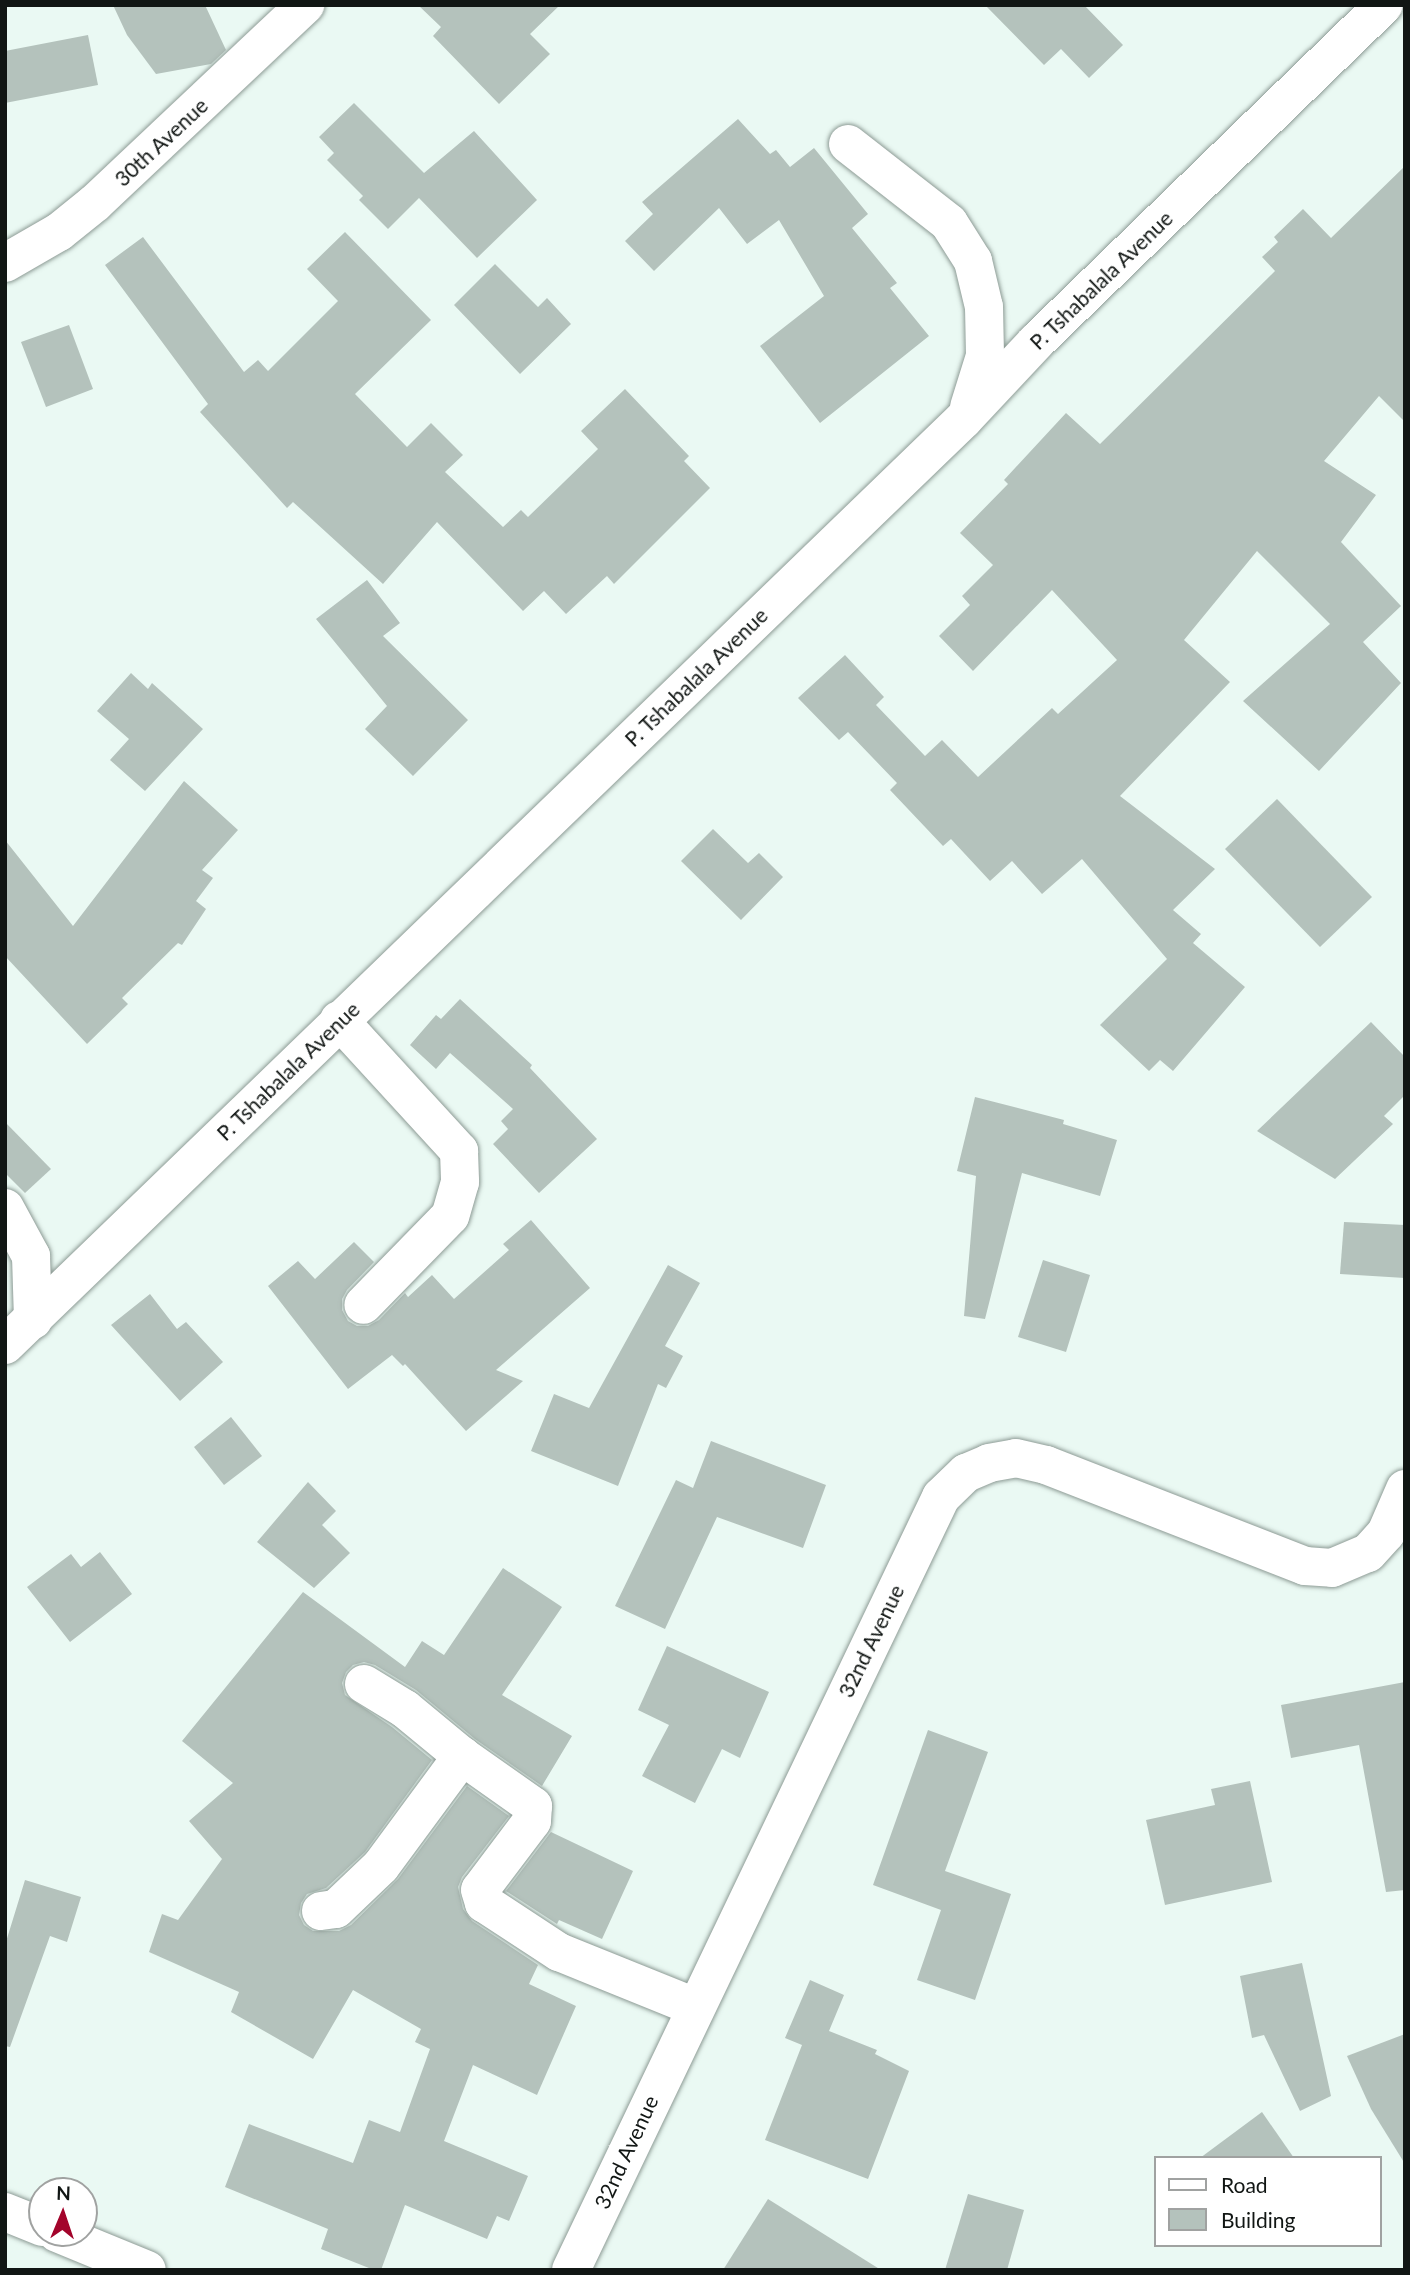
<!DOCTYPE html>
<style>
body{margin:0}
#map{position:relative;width:1410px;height:2275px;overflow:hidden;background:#eaf9f3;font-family:Lato,sans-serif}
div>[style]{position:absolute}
.building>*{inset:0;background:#b4c2bc}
.roads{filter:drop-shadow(0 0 2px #8d9b95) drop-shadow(0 0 2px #8d9b95)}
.minor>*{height:38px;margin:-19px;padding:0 19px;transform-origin:19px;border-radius:19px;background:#fff}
span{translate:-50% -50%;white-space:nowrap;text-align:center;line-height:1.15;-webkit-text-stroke:7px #fff;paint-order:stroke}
.street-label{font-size:21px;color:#111614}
.frame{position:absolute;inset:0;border:7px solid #111614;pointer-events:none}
.legend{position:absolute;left:1154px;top:2156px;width:228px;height:91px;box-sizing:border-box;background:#fff;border:2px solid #a0a2a1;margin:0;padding:9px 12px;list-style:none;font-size:21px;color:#111614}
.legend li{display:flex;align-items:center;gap:14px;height:35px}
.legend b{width:35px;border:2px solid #a0a2a1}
.north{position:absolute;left:28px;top:2177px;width:70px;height:70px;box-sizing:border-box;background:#fff;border:2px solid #a0a2a1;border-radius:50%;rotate:2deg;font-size:19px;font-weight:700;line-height:28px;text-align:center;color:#111614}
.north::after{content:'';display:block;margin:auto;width:24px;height:32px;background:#a3042b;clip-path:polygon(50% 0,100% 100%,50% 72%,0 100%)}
</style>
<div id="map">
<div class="building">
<i style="clip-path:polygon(113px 5px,205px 5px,226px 50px,211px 64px,156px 74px,127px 35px)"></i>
<i style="clip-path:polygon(418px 5px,560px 5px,530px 34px,550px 54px,499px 104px,433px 36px,441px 27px)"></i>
<i style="clip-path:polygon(985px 5px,1084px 5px,1123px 45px,1089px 78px,1061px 49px,1044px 65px)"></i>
<i style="clip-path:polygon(88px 35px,98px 85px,5px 103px,5px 51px)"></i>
<i style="clip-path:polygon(354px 103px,424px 173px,474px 131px,537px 200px,477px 258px,419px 198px,388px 229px,359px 200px,363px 196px,327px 160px,334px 153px,319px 137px)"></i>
<i style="clip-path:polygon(738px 119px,770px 154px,776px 150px,790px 167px,814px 148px,868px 214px,852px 228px,897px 283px,890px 288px,929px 336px,820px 423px,760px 346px,824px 296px,779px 220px,747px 244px,719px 208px,654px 271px,625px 241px,653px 214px,642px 202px)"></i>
<i style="clip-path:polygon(1405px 166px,1405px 422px,1379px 396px,1324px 461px,1376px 495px,1341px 542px,1401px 606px,1363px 642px,1401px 683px,1319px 771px,1243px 701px,1330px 624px,1257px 551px,1184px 640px,1230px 682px,1120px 796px,1215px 869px,1173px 910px,1201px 934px,1193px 943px,1245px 987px,1173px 1071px,1160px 1060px,1149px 1071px,1100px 1025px,1167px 959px,1082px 859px,1042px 894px,1012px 861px,990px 881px,951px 839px,943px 846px,890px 790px,897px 783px,848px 732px,839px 740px,798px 698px,845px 655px,884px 697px,876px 705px,925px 756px,942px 740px,978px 777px,1052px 708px,1058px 714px,1117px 660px,1052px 590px,973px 671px,939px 636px,970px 605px,962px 596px,993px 565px,960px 533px,1008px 484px,1004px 480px,1066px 413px,1100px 444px,1275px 271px,1262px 257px,1278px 242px,1274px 237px,1303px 209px,1331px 238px)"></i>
<i style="clip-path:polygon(345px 232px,431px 320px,355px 394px,407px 447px,431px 423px,463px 455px,445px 472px,503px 527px,521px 510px,528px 517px,598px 449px,581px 431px,625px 389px,689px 456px,684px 461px,710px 488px,614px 584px,607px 576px,566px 614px,544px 591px,523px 611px,437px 522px,383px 584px,293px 502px,287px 508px,200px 412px,208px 404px,105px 265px,143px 237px,244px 372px,258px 360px,268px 371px,338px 301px,307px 269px)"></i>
<i style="clip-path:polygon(495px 264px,538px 307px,547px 298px,571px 324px,520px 374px,454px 305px)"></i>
<i style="clip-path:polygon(69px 325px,93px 389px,46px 407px,21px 342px)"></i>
<i style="clip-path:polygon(367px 580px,400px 623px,383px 636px,468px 720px,413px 776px,365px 729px,387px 706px,316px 619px)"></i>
<i style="clip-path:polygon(131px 673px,148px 689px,152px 683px,203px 729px,145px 791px,110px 760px,129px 739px,97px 711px)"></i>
<i style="clip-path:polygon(184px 781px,238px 830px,202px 870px,213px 878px,196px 901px,206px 909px,182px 945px,178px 943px,122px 998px,128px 1004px,87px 1044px,5px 956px,5px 840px,73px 926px)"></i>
<i style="clip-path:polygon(1277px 799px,1372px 897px,1320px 947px,1225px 849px)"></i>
<i style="clip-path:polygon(713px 829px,748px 863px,759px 853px,783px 877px,741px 920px,681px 861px)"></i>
<i style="clip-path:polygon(460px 999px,532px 1065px,530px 1068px,597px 1139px,539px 1193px,493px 1144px,508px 1129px,501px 1121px,513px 1109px,450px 1053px,436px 1069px,410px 1045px,436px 1015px,441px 1019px)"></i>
<i style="clip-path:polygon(1371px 1022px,1405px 1057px,1405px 1095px,1384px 1116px,1393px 1124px,1335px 1179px,1257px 1131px)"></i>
<i style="clip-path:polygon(975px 1097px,1064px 1120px,1063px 1124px,1117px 1140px,1100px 1196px,1022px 1173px,985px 1319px,964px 1316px,976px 1176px,957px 1171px)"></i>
<i style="clip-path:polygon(5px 1122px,51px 1169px,25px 1193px,5px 1173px)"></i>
<i style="clip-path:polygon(531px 1220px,590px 1288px,496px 1370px,523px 1381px,466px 1431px,405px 1364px,403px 1366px,392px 1355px,348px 1389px,268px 1286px,298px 1261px,315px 1279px,354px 1242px,374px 1262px,347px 1290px,342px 1299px,342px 1310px,348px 1321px,357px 1326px,368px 1326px,379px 1320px,405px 1293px,408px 1297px,432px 1275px,454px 1299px,509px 1250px,503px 1244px)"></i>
<i style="clip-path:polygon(1344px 1222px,1405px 1225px,1405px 1278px,1340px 1274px)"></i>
<i style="clip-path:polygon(1043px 1260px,1090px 1275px,1066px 1352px,1018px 1337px)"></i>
<i style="clip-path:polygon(668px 1265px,700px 1283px,665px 1346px,683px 1356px,666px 1388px,658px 1384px,618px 1486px,531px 1451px,554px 1394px,589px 1408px)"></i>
<i style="clip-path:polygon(150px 1294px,177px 1329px,186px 1322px,223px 1362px,180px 1401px,111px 1325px)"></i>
<i style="clip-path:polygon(231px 1417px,262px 1456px,224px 1485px,194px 1447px)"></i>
<i style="clip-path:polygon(711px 1441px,826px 1485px,803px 1548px,717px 1517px,665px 1629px,615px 1606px,676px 1480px,693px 1488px)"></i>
<i style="clip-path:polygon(308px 1482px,336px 1511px,322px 1525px,350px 1553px,314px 1588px,257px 1542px)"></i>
<i style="clip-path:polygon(100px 1552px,132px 1594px,70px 1642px,27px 1587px,71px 1554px,81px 1567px)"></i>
<i style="clip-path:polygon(503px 1568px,562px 1607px,502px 1695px,572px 1736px,542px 1786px,475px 1739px,416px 1690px,375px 1665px,364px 1662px,353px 1665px,346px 1672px,342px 1683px,345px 1695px,392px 1727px,432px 1760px,365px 1852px,326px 1888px,307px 1894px,301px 1903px,299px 1915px,304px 1925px,313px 1931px,339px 1931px,351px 1925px,398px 1879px,467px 1786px,509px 1816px,462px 1877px,458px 1887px,463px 1909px,472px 1921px,538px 1965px,529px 1984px,576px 2006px,537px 2095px,473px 2065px,444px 2141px,528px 2176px,509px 2221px,497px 2216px,487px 2239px,405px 2205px,381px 2270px,374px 2270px,321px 2249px,328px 2229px,225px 2187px,249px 2124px,353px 2163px,369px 2120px,400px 2132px,430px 2049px,415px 2042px,421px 2029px,353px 1990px,313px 2059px,231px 2012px,239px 1992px,149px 1952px,162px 1914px,178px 1920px,222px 1859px,189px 1821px,233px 1783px,182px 1741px,303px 1592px,405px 1667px,422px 1641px,444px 1655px)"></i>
<i style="clip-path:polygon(667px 1646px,769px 1692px,740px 1758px,722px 1749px,695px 1803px,642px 1776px,669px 1725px,638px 1710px)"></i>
<i style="clip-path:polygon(1405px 1682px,1405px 1890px,1386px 1892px,1359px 1745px,1291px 1758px,1281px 1705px)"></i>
<i style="clip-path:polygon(928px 1730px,988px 1752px,945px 1871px,1011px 1894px,975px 2000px,917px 1980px,941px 1910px,873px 1885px)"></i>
<i style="clip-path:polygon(1250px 1781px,1272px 1882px,1165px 1905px,1146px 1820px,1215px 1805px,1211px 1789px)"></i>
<i style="clip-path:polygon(551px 1832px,633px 1871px,602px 1939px,559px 1920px,557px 1924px,506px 1891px)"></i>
<i style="clip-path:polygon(25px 1880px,81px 1897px,67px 1942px,50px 1936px,10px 2047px,5px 2046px,5px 1945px)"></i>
<i style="clip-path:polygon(1302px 1963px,1331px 2096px,1300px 2111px,1264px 2035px,1252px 2038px,1240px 1976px)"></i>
<i style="clip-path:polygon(810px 1980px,844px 1995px,829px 2031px,877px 2050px,875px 2054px,909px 2071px,868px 2179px,765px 2140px,802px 2045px,785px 2038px)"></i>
<i style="clip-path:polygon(1405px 2034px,1405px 2164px,1371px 2109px,1347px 2056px)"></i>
<i style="clip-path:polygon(1262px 2112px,1294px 2158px,1200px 2158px)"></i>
<i style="clip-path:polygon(968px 2194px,1024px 2210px,1007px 2270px,945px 2270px)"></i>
<i style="clip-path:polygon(768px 2199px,881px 2270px,723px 2270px)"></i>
</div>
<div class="roads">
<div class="minor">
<i style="left:848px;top:144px;width:128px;rotate:38deg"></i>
<i style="left:949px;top:223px;width:45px;rotate:57.7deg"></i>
<i style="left:973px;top:261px;width:47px;rotate:76.6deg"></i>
<i style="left:984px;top:307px;width:49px;rotate:88.8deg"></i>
<i style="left:985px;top:356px;width:53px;rotate:107.4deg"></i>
<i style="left:5px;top:263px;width:62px;rotate:-29.9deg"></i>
<i style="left:59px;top:232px;width:46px;rotate:-38.9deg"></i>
<i style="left:95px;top:203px;width:289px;rotate:-43.3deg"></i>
<i style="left:339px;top:1020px;width:178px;rotate:47.5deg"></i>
<i style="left:459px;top:1151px;width:31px;rotate:88deg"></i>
<i style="left:460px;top:1182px;width:35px;rotate:106deg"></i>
<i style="left:450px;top:1216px;width:124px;rotate:134.3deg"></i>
<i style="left:5px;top:1208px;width:55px;rotate:61.6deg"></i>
<i style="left:31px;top:1256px;width:64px;rotate:88.2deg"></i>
<i style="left:5px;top:1345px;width:1333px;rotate:-44deg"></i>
<i style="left:964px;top:419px;width:105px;rotate:-46.9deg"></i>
<i style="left:1036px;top:342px;width:484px;rotate:-44.1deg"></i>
<i style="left:364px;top:1684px;width:48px;rotate:31.4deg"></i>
<i style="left:405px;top:1709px;width:74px;rotate:39.5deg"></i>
<i style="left:462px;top:1756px;width:87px;rotate:35.2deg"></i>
<i style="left:533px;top:1806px;width:15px;rotate:94deg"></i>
<i style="left:532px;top:1821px;width:86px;rotate:127deg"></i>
<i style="left:480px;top:1890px;width:14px;rotate:73deg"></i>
<i style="left:484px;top:1903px;width:90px;rotate:33.2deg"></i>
<i style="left:559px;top:1952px;width:147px;rotate:22deg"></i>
<i style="left:321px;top:1911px;width:15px;rotate:-8deg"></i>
<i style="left:336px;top:1909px;width:62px;rotate:-43.7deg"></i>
<i style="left:381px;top:1866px;width:137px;rotate:-53.6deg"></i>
<i style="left:5px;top:2212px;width:40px;rotate:22deg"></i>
<i style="left:57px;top:2233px;width:97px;rotate:22.3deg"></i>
<i style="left:571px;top:2270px;width:857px;rotate:-64.42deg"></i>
<i style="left:941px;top:1497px;width:35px;rotate:-44deg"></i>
<i style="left:966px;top:1473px;width:25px;rotate:-23deg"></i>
<i style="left:989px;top:1463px;width:27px;rotate:-10deg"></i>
<i style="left:1016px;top:1458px;width:31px;rotate:13deg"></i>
<i style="left:1046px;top:1465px;width:278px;rotate:21.3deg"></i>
<i style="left:1305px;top:1566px;width:27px;rotate:4deg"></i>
<i style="left:1332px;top:1568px;width:39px;rotate:-23deg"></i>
<i style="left:1368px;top:1553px;width:27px;rotate:-48deg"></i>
<i style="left:1386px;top:1533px;width:48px;rotate:-66.6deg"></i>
</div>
</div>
<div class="street-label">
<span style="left:161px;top:142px;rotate:-43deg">30th Avenue</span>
<span style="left:1101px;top:280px;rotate:-44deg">P. Tshabalala Avenue</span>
<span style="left:696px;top:677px;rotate:-44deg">P. Tshabalala Avenue</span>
<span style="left:288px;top:1071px;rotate:-44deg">P. Tshabalala Avenue</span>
<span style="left:871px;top:1641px;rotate:-64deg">32nd Avenue</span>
<span style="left:626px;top:2152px;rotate:-65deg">32nd Avenue</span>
</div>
<div class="frame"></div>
<ul class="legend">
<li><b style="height:9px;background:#fff"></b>Road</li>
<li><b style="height:19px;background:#b4c2bc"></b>Building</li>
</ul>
<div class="north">N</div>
</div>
